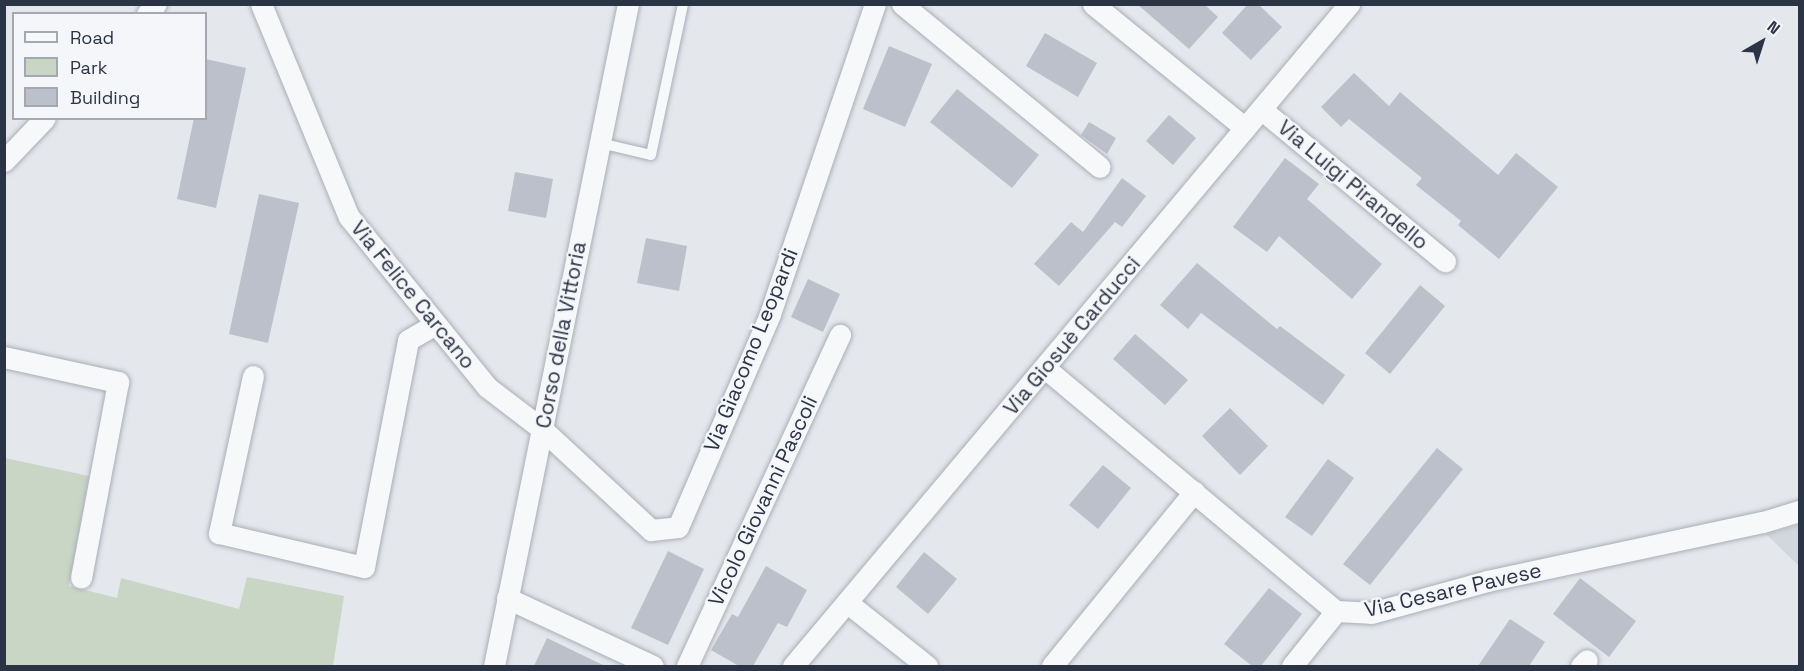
<!DOCTYPE html>
<meta charset="utf-8">
<style>
body{margin:0}
#map{position:relative;width:1804px;height:671px;overflow:hidden;background:#e4e7ec;font-family:"Space Grotesk",sans-serif}
div>[style]{position:absolute}
.built>*{inset:0;background:#d2d6de}
.green>*{inset:0;background:#c9d6c5}
.building>*{inset:0;background:#bbc0ca}
.roads{filter:drop-shadow(0 0 2px #a9aeb7) drop-shadow(0 0 2px #a9aeb7)}
.lane>*{height:10px;margin:-5px;padding:0 5px;transform-origin:5px;border-radius:5px;background:#f7f8fa}
.street>*{height:21px;margin:-10.5px;padding:0 10.5px;transform-origin:10.5px;border-radius:10.5px;background:#f7f8fa}
span{translate:-50% -50%;white-space:nowrap;text-align:center;line-height:1.15;-webkit-text-stroke:4.5px #f4f6f9;paint-order:stroke}
.street-label{font-size:21px;color:#2b3445}
.frame{position:absolute;inset:0;border:6px solid #2b3445;pointer-events:none}
.legend{position:absolute;left:12px;top:12px;width:195px;height:108px;box-sizing:border-box;background:#f4f6f9;border:2px solid #a4a8b1;margin:0;padding:8px 10px;list-style:none;font-size:18px;color:#2b3445}
.legend li{display:flex;align-items:center;gap:12px;height:30px}
.legend b{width:30px;border:2px solid #a4a8b1}
.north{position:absolute;left:1732px;top:12px;width:60px;height:60px;-webkit-text-stroke:4px #f4f6f9;paint-order:stroke;rotate:39deg;font-size:16px;font-weight:700;line-height:24px;text-align:center;color:#2b3445}
.north::after{content:'';display:block;margin:auto;width:21px;height:27px;background:#2b3445;clip-path:polygon(50% 0,100% 100%,50% 72%,0 100%)}
</style>
<div id="map">
<div class="built">
<i style="clip-path:polygon(1799px 525px,1800px 525px,1799px 566px,1766px 534px)"></i>
</div>
<div class="green">
<i style="clip-path:polygon(5px 458px,89px 476px,69px 586px,117px 598px,121px 578px,239px 609px,247px 577px,344px 596px,333px 666px,5px 666px)"></i>
</div>
<div class="building">
<i style="clip-path:polygon(1137px 4px,1204px 4px,1218px 17px,1189px 49px)"></i>
<i style="clip-path:polygon(1248px 4px,1258px 4px,1282px 27px,1251px 60px,1222px 33px)"></i>
<i style="clip-path:polygon(1045px 33px,1097px 63px,1078px 97px,1026px 66px)"></i>
<i style="clip-path:polygon(889px 46px,932px 64px,905px 127px,863px 109px)"></i>
<i style="clip-path:polygon(206px 59px,246px 68px,216px 208px,177px 199px,194px 118px,206px 118px)"></i>
<i style="clip-path:polygon(1354px 73px,1389px 106px,1400px 92px,1498px 175px,1516px 153px,1558px 187px,1499px 259px,1458px 225px,1461px 221px,1416px 185px,1422px 178px,1349px 119px,1341px 127px,1321px 107px)"></i>
<i style="clip-path:polygon(957px 89px,1039px 155px,1012px 188px,930px 122px)"></i>
<i style="clip-path:polygon(1169px 115px,1196px 138px,1173px 165px,1146px 141px)"></i>
<i style="clip-path:polygon(1089px 122px,1116px 138px,1107px 154px,1081px 135px)"></i>
<i style="clip-path:polygon(1285px 158px,1319px 184px,1307px 199px,1382px 264px,1352px 299px,1279px 236px,1267px 252px,1233px 227px)"></i>
<i style="clip-path:polygon(515px 172px,553px 179px,546px 218px,508px 211px)"></i>
<i style="clip-path:polygon(1122px 178px,1146px 196px,1122px 227px,1115px 222px,1059px 286px,1034px 264px,1071px 222px,1083px 232px)"></i>
<i style="clip-path:polygon(259px 194px,299px 203px,268px 343px,229px 334px)"></i>
<i style="clip-path:polygon(646px 238px,687px 246px,679px 291px,637px 283px)"></i>
<i style="clip-path:polygon(1197px 263px,1277px 329px,1280px 326px,1345px 375px,1323px 405px,1201px 313px,1188px 329px,1160px 305px)"></i>
<i style="clip-path:polygon(808px 279px,840px 294px,823px 332px,791px 317px)"></i>
<i style="clip-path:polygon(1420px 285px,1445px 306px,1390px 374px,1365px 353px)"></i>
<i style="clip-path:polygon(1135px 334px,1188px 380px,1165px 405px,1113px 359px)"></i>
<i style="clip-path:polygon(1230px 408px,1268px 446px,1240px 475px,1202px 436px)"></i>
<i style="clip-path:polygon(1437px 448px,1463px 469px,1370px 585px,1343px 564px)"></i>
<i style="clip-path:polygon(1328px 459px,1354px 478px,1312px 536px,1285px 517px)"></i>
<i style="clip-path:polygon(1103px 465px,1131px 488px,1098px 529px,1069px 505px)"></i>
<i style="clip-path:polygon(668px 551px,704px 569px,668px 645px,631px 628px)"></i>
<i style="clip-path:polygon(924px 552px,957px 579px,928px 614px,896px 587px)"></i>
<i style="clip-path:polygon(766px 566px,807px 590px,787px 627px,778px 623px,753px 666px,739px 666px,711px 650px,732px 614px,738px 617px)"></i>
<i style="clip-path:polygon(1580px 578px,1636px 621px,1609px 657px,1553px 614px)"></i>
<i style="clip-path:polygon(1269px 588px,1302px 614px,1261px 666px,1252px 666px,1224px 644px)"></i>
<i style="clip-path:polygon(1510px 619px,1545px 642px,1529px 666px,1478px 666px)"></i>
<i style="clip-path:polygon(547px 638px,605px 666px,534px 666px)"></i>
</div>
<div class="roads">
<div class="lane">
<i style="left:600px;top:143px;width:52px;rotate:13.2deg"></i>
<i style="left:651px;top:155px;width:154px;rotate:-78deg"></i>
</div>
<div class="street">
<i style="left:261px;top:4px;width:230px;rotate:67.6deg"></i>
<i style="left:349px;top:217px;width:219px;rotate:50.9deg"></i>
<i style="left:487px;top:387px;width:69px;rotate:37.4deg"></i>
<i style="left:542px;top:429px;width:149px;rotate:42.8deg"></i>
<i style="left:651px;top:530px;width:27px;rotate:-6deg"></i>
<i style="left:678px;top:527px;width:232px;rotate:-66.6deg"></i>
<i style="left:770px;top:314px;width:327px;rotate:-71.3deg"></i>
<i style="left:902px;top:4px;width:256px;rotate:39.5deg"></i>
<i style="left:1093px;top:4px;width:196px;rotate:39.2deg"></i>
<i style="left:147px;top:14px;width:13px;rotate:-48deg"></i>
<i style="left:1261px;top:109px;width:239px;rotate:39.6deg"></i>
<i style="left:4px;top:161px;width:59px;rotate:-46.4deg"></i>
<i style="left:4px;top:357px;width:117px;rotate:12.4deg"></i>
<i style="left:118px;top:382px;width:199px;rotate:100.7deg"></i>
<i style="left:1045px;top:368px;width:379px;rotate:39.9deg"></i>
<i style="left:1336px;top:611px;width:35px;rotate:3deg"></i>
<i style="left:1371px;top:613px;width:120px;rotate:-15.4deg"></i>
<i style="left:1487px;top:581px;width:282px;rotate:-12.1deg"></i>
<i style="left:1763px;top:522px;width:39px;rotate:-17deg"></i>
<i style="left:253px;top:376px;width:161px;rotate:102.2deg"></i>
<i style="left:219px;top:533px;width:149px;rotate:13.2deg"></i>
<i style="left:364px;top:567px;width:231px;rotate:-79deg"></i>
<i style="left:408px;top:340px;width:32px;rotate:-30deg"></i>
<i style="left:507px;top:598px;width:161px;rotate:25deg"></i>
<i style="left:849px;top:604px;width:100px;rotate:38.5deg"></i>
<i style="left:494px;top:666px;width:675px;rotate:-78.56deg"></i>
<i style="left:687px;top:666px;width:365px;rotate:-65.2deg"></i>
<i style="left:793px;top:666px;width:865px;rotate:-49.97deg"></i>
<i style="left:1052px;top:666px;width:225px;rotate:-50.8deg"></i>
<i style="left:1292px;top:666px;width:70px;rotate:-51.3deg"></i>
<i style="left:1581px;top:666px;width:8px;rotate:-45deg"></i>
</div>
</div>
<div class="street-label">
<span style="left:1353px;top:185px;rotate:40deg">Via Luigi Pirandello</span>
<span style="left:413px;top:295px;rotate:51deg">Via Felice Carcano</span>
<span style="left:561px;top:335px;rotate:-79deg">Corso della Vittoria</span>
<span style="left:1072px;top:336px;rotate:-50deg">Via Giosuè Carducci</span>
<span style="left:751px;top:350px;rotate:-68deg">Via Giacomo Leopardi</span>
<span style="left:763px;top:501px;rotate:-65deg">Vicolo Giovanni Pascoli</span>
<span style="left:1453px;top:590px;rotate:-13deg">Via Cesare Pavese</span>
</div>
<div class="frame"></div>
<ul class="legend">
<li><b style="height:8px;background:#f7f8fa"></b>Road</li>
<li><b style="height:16px;background:#c9d6c5"></b>Park</li>
<li><b style="height:16px;background:#bbc0ca"></b>Building</li>
</ul>
<div class="north">N</div>
</div>
